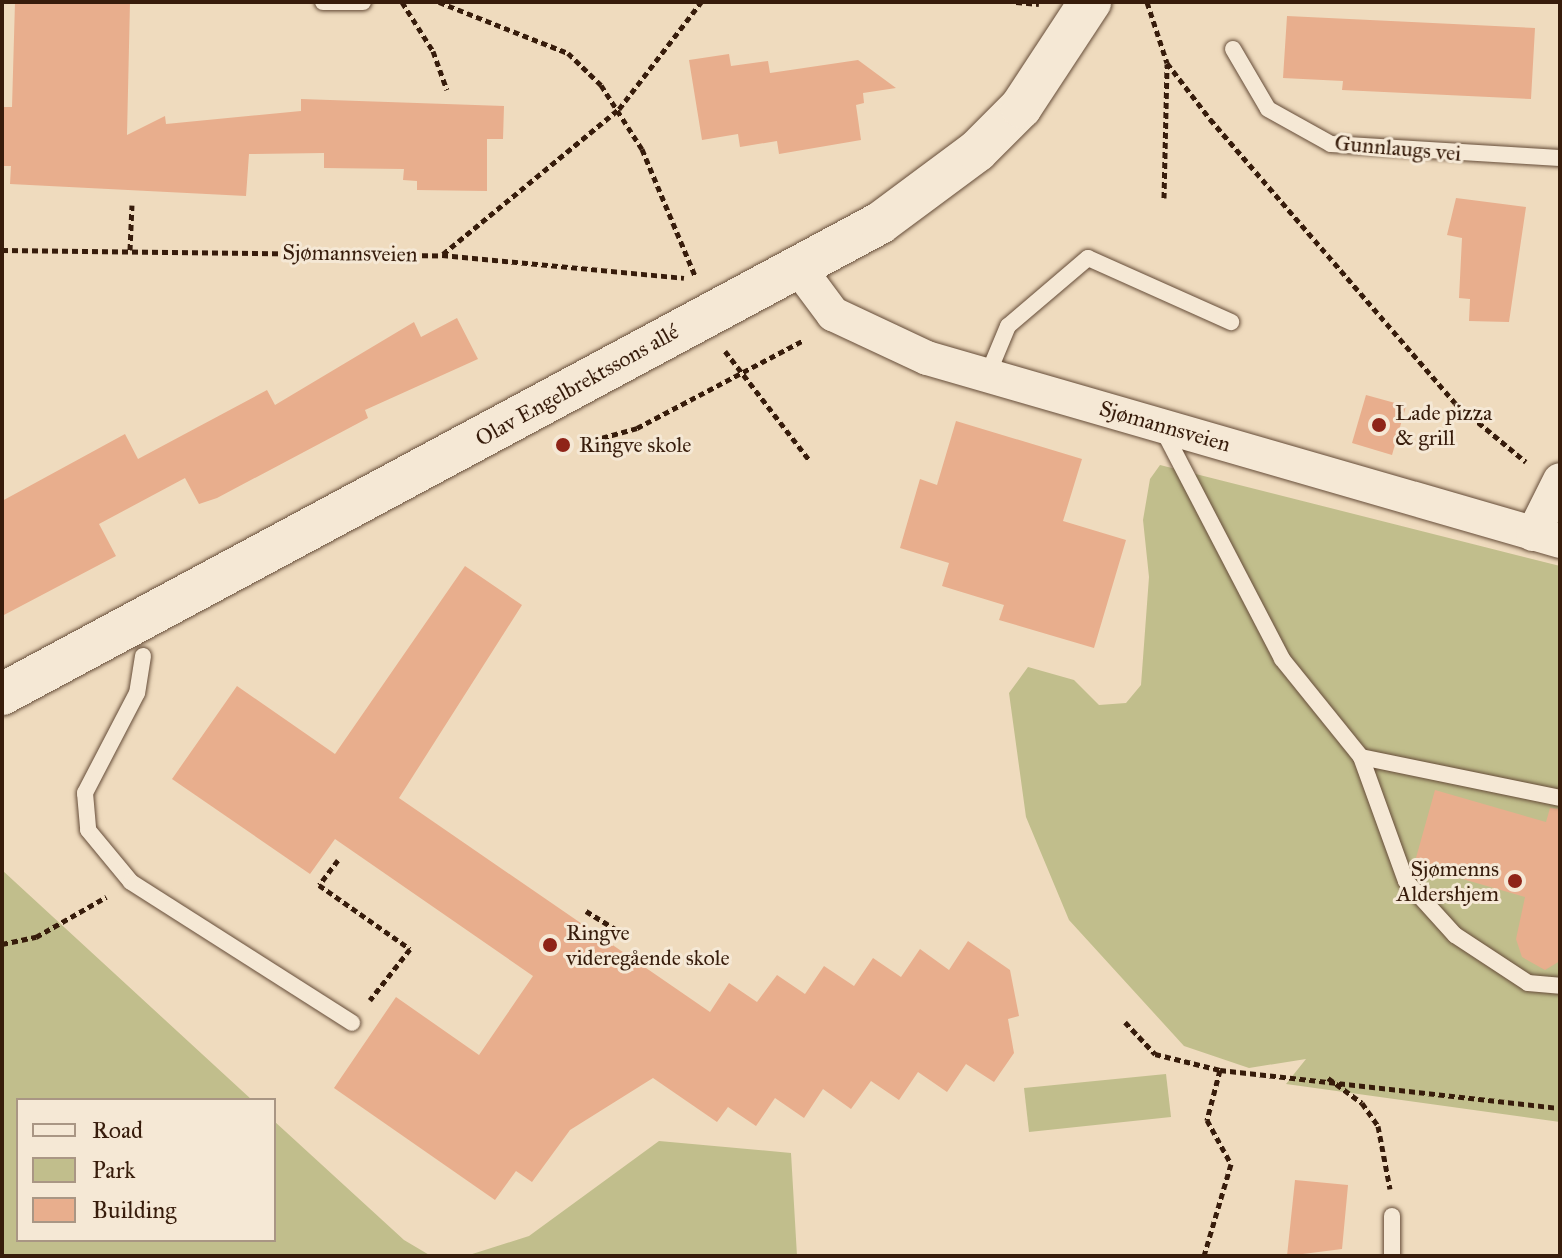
<!DOCTYPE html>
<meta charset="utf-8">
<style>
body{margin:0}
#map{position:relative;width:1562px;height:1258px;overflow:hidden;background:#efdbbe;font-family:"IM FELL Great Primer",serif}
div>[style]{position:absolute}
.green>*{inset:0;background:#c1be8c}
.building>*{inset:0;background:#e8ae8d}
.path>*{height:5px;margin-top:-2.5px;transform-origin:0;background:repeating-linear-gradient(90deg,#371c0b 0 6px,transparent 0 10px)}
.roads{filter:drop-shadow(0 0 2px #654c38) drop-shadow(0 0 2px #654c38)}
.service>*{height:16px;margin:-8px;padding:0 8px;transform-origin:8px;border-radius:8px;background:#f5e8d5}
.minor>*{height:34px;margin:-17px;padding:0 17px;transform-origin:17px;border-radius:17px;background:#f5e8d5}
.tertiary>*{height:42px;margin:-21px;padding:0 21px;transform-origin:21px;border-radius:21px;background:#f5e8d5}
.dots>*{width:22px;height:22px;translate:-50% -50%;box-sizing:border-box;border:4px solid #f5e8d5;border-radius:50%}
span{translate:-50% -50%;white-space:nowrap;text-align:center;line-height:1.15;-webkit-text-stroke:6px #f5e8d5;paint-order:stroke}
.street-label{font-size:22px;color:#371c0b}
.poi-label{font-size:22px;color:#371c0b}
.left{translate:0 -50%;text-align:left}
.right{translate:-100% -50%;text-align:right}
.frame{position:absolute;inset:0;border:4px solid #371c0b;pointer-events:none}
.legend{position:absolute;left:16px;top:1098px;width:260px;height:144px;box-sizing:border-box;background:#f5e8d5;border:2px solid #a99684;margin:0;padding:10px 14px;list-style:none;font-size:24px;color:#371c0b}
.legend li{display:flex;align-items:center;gap:16px;height:40px}
.legend b{width:40px;border:2px solid #a99684}
</style>
<div id="map">
<div class="green">
<i style="clip-path:polygon(1160px 465px,1560px 566px,1560px 1122px,1286px 1084px,1306px 1059px,1249px 1068px,1184px 1046px,1069px 920px,1026px 817px,1009px 693px,1028px 667px,1074px 680px,1099px 705px,1126px 703px,1141px 685px,1149px 577px,1143px 520px,1150px 479px)"></i>
<i style="clip-path:polygon(2px 870px,252px 1100px,18px 1100px,18px 1240px,274px 1240px,274px 1121px,404px 1240px,431px 1256px,2px 1256px)"></i>
<i style="clip-path:polygon(1166px 1074px,1171px 1117px,1029px 1132px,1024px 1088px)"></i>
<i style="clip-path:polygon(659px 1141px,791px 1153px,797px 1256px,466px 1256px,529px 1236px)"></i>
</div>
<div class="building">
<i style="clip-path:polygon(15px 2px,130px 2px,127px 135px,165px 116px,166px 124px,301px 111px,301px 99px,504px 106px,503px 139px,487px 139px,487px 191px,417px 190px,417px 181px,403px 180px,404px 169px,324px 168px,324px 153px,249px 154px,246px 196px,10px 184px,11px 166px,2px 166px,2px 107px,12px 107px)"></i>
<i style="clip-path:polygon(1287px 16px,1535px 28px,1531px 99px,1342px 90px,1343px 81px,1283px 78px)"></i>
<i style="clip-path:polygon(729px 54px,731px 66px,768px 61px,770px 73px,858px 60px,896px 88px,863px 93px,864px 103px,856px 105px,861px 140px,779px 154px,777px 141px,740px 147px,738px 134px,702px 140px,689px 60px)"></i>
<i style="clip-path:polygon(1456px 198px,1526px 207px,1509px 322px,1469px 321px,1470px 299px,1459px 298px,1462px 238px,1447px 235px)"></i>
<i style="clip-path:polygon(457px 318px,478px 359px,365px 410px,368px 418px,217px 498px,199px 504px,185px 478px,99px 524px,116px 556px,2px 616px,2px 501px,125px 434px,138px 459px,267px 390px,275px 405px,414px 322px,421px 337px)"></i>
<i style="clip-path:polygon(1366px 395px,1406px 406px,1392px 455px,1352px 443px)"></i>
<i style="clip-path:polygon(956px 421px,1082px 459px,1063px 521px,1126px 540px,1094px 648px,999px 620px,1004px 605px,942px 586px,949px 563px,900px 548px,920px 479px,937px 485px)"></i>
<i style="clip-path:polygon(465px 566px,522px 605px,399px 798px,710px 1012px,729px 983px,757px 1002px,777px 975px,805px 994px,824px 966px,854px 986px,873px 958px,901px 977px,920px 949px,949px 970px,968px 941px,1010px 970px,1019px 1016px,1008px 1019px,1014px 1053px,994px 1082px,966px 1064px,947px 1092px,918px 1072px,899px 1100px,871px 1081px,851px 1109px,823px 1089px,804px 1118px,775px 1098px,756px 1126px,728px 1107px,717px 1122px,653px 1078px,570px 1130px,532px 1182px,516px 1171px,495px 1200px,334px 1088px,396px 997px,479px 1055px,533px 976px,335px 839px,310px 874px,172px 779px,237px 686px,335px 754px)"></i>
<i style="clip-path:polygon(1435px 790px,1546px 822px,1550px 808px,1560px 809px,1560px 961px,1545px 970px,1522px 957px,1516px 939px,1525px 897px,1414px 865px)"></i>
<i style="clip-path:polygon(1295px 1180px,1348px 1185px,1342px 1249px,1287px 1256px)"></i>
</div>
<div class="path">
<i style="left:402px;top:2px;width:58px;rotate:57.7deg"></i>
<i style="left:433px;top:51px;width:41px;rotate:70.3deg"></i>
<i style="left:439px;top:2px;width:139px;rotate:21.6deg"></i>
<i style="left:568px;top:53px;width:46px;rotate:44.1deg"></i>
<i style="left:601px;top:85px;width:76px;rotate:57.4deg"></i>
<i style="left:642px;top:149px;width:138px;rotate:67.3deg"></i>
<i style="left:1016px;top:2px;width:23px;rotate:5deg"></i>
<i style="left:1147px;top:2px;width:64px;rotate:71.8deg"></i>
<i style="left:1167px;top:63px;width:71px;rotate:52.5deg"></i>
<i style="left:1210px;top:119px;width:375px;rotate:49.2deg"></i>
<i style="left:1455px;top:403px;width:92px;rotate:39.7deg"></i>
<i style="left:1164px;top:198px;width:134px;rotate:-88.7deg"></i>
<i style="left:2px;top:250px;width:440px;rotate:0.7deg"></i>
<i style="left:442px;top:255px;width:243px;rotate:5.4deg"></i>
<i style="left:130px;top:250px;width:45px;rotate:-87.5deg"></i>
<i style="left:443px;top:254px;width:228px;rotate:-39.5deg"></i>
<i style="left:619px;top:109px;width:135px;rotate:-52.5deg"></i>
<i style="left:725px;top:351px;width:139px;rotate:52.3deg"></i>
<i style="left:583px;top:443px;width:56px;rotate:-15.5deg"></i>
<i style="left:637px;top:428px;width:189px;rotate:-27.8deg"></i>
<i style="left:338px;top:860px;width:31px;rotate:127deg"></i>
<i style="left:319px;top:885px;width:111px;rotate:35.1deg"></i>
<i style="left:410px;top:949px;width:65px;rotate:128.1deg"></i>
<i style="left:586px;top:911px;width:46px;rotate:31.6deg"></i>
<i style="left:2px;top:944px;width:35px;rotate:-12deg"></i>
<i style="left:36px;top:937px;width:81px;rotate:-29.7deg"></i>
<i style="left:1125px;top:1022px;width:44px;rotate:46.8deg"></i>
<i style="left:1155px;top:1054px;width:67px;rotate:13.8deg"></i>
<i style="left:1220px;top:1070px;width:52px;rotate:104.6deg"></i>
<i style="left:1207px;top:1120px;width:50px;rotate:61.4deg"></i>
<i style="left:1231px;top:1164px;width:96px;rotate:106.4deg"></i>
<i style="left:1220px;top:1070px;width:342px;rotate:6.4deg"></i>
<i style="left:1328px;top:1078px;width:42px;rotate:36.3deg"></i>
<i style="left:1362px;top:1103px;width:28px;rotate:55deg"></i>
<i style="left:1378px;top:1126px;width:64px;rotate:79.2deg"></i>
</div>
<div class="roads">
<div class="service">
<i style="left:323px;top:2px;width:40px"></i>
<i style="left:1233px;top:49px;width:69px;rotate:59.7deg"></i>
<i style="left:1268px;top:109px;width:72px;rotate:29.1deg"></i>
<i style="left:1331px;top:144px;width:229px;rotate:3.5deg"></i>
<i style="left:988px;top:374px;width:52px;rotate:-67.4deg"></i>
<i style="left:1008px;top:326px;width:105px;rotate:-40.4deg"></i>
<i style="left:1088px;top:258px;width:157px;rotate:24.1deg"></i>
<i style="left:1163px;top:430px;width:258px;rotate:62.5deg"></i>
<i style="left:1282px;top:659px;width:126px;rotate:51.1deg"></i>
<i style="left:1361px;top:757px;width:132px;rotate:70.1deg"></i>
<i style="left:1406px;top:881px;width:73px;rotate:47.8deg"></i>
<i style="left:1455px;top:935px;width:87px;rotate:33.3deg"></i>
<i style="left:1528px;top:983px;width:32px;rotate:5deg"></i>
<i style="left:143px;top:656px;width:37px;rotate:99deg"></i>
<i style="left:137px;top:693px;width:113px;rotate:117.5deg"></i>
<i style="left:85px;top:793px;width:37px;rotate:85deg"></i>
<i style="left:88px;top:830px;width:67px;rotate:50.4deg"></i>
<i style="left:131px;top:882px;width:262px;rotate:32.5deg"></i>
<i style="left:1361px;top:757px;width:203px;rotate:11.6deg"></i>
<i style="left:1392px;top:1256px;width:40px;rotate:-90deg"></i>
</div>
<div class="minor">
<i style="left:798px;top:267px;width:59px;rotate:53.3deg"></i>
<i style="left:833px;top:314px;width:104px;rotate:25.1deg"></i>
<i style="left:927px;top:358px;width:659px;rotate:16.12deg"></i>
<i style="left:1533px;top:534px;width:60px;rotate:-63.4deg"></i>
</div>
<div class="tertiary">
<i style="left:2px;top:694px;width:996px;rotate:-28.21deg"></i>
<i style="left:880px;top:223px;width:121px;rotate:-36.6deg"></i>
<i style="left:977px;top:151px;width:62px;rotate:-45deg"></i>
<i style="left:1021px;top:107px;width:126px;rotate:-56.7deg"></i>
</div>
</div>
<div class="dots">
<i style="left:1379px;top:425px;background:#8f2418"></i>
<i style="left:563px;top:445px;background:#8f2418"></i>
<i style="left:1515px;top:881px;background:#8f2418"></i>
<i style="left:550px;top:945px;background:#8f2418"></i>
</div>
<div class="street-label">
<span style="left:1398px;top:148px;rotate:5deg">Gunnlaugs vei</span>
<span style="left:350px;top:253px;rotate:1deg">Sjømannsveien</span>
<span style="left:577px;top:385px;rotate:-29deg">Olav Engelbrektssons allé</span>
<span style="left:1165px;top:426px;rotate:16deg">Sjømannsveien</span>
</div>
<div class="poi-label">
<span class="left" style="left:1395px;top:425px">Lade pizza<br>&amp; grill</span>
<span class="left" style="left:579px;top:445px">Ringve skole</span>
<span class="right" style="left:1499px;top:881px">Sjømenns<br>Aldershjem</span>
<span class="left" style="left:566px;top:945px">Ringve<br>videregående skole</span>
</div>
<div class="frame"></div>
<ul class="legend">
<li><b style="height:10px;background:#f5e8d5"></b>Road</li>
<li><b style="height:22px;background:#c1be8c"></b>Park</li>
<li><b style="height:22px;background:#e8ae8d"></b>Building</li>
</ul>
</div>
